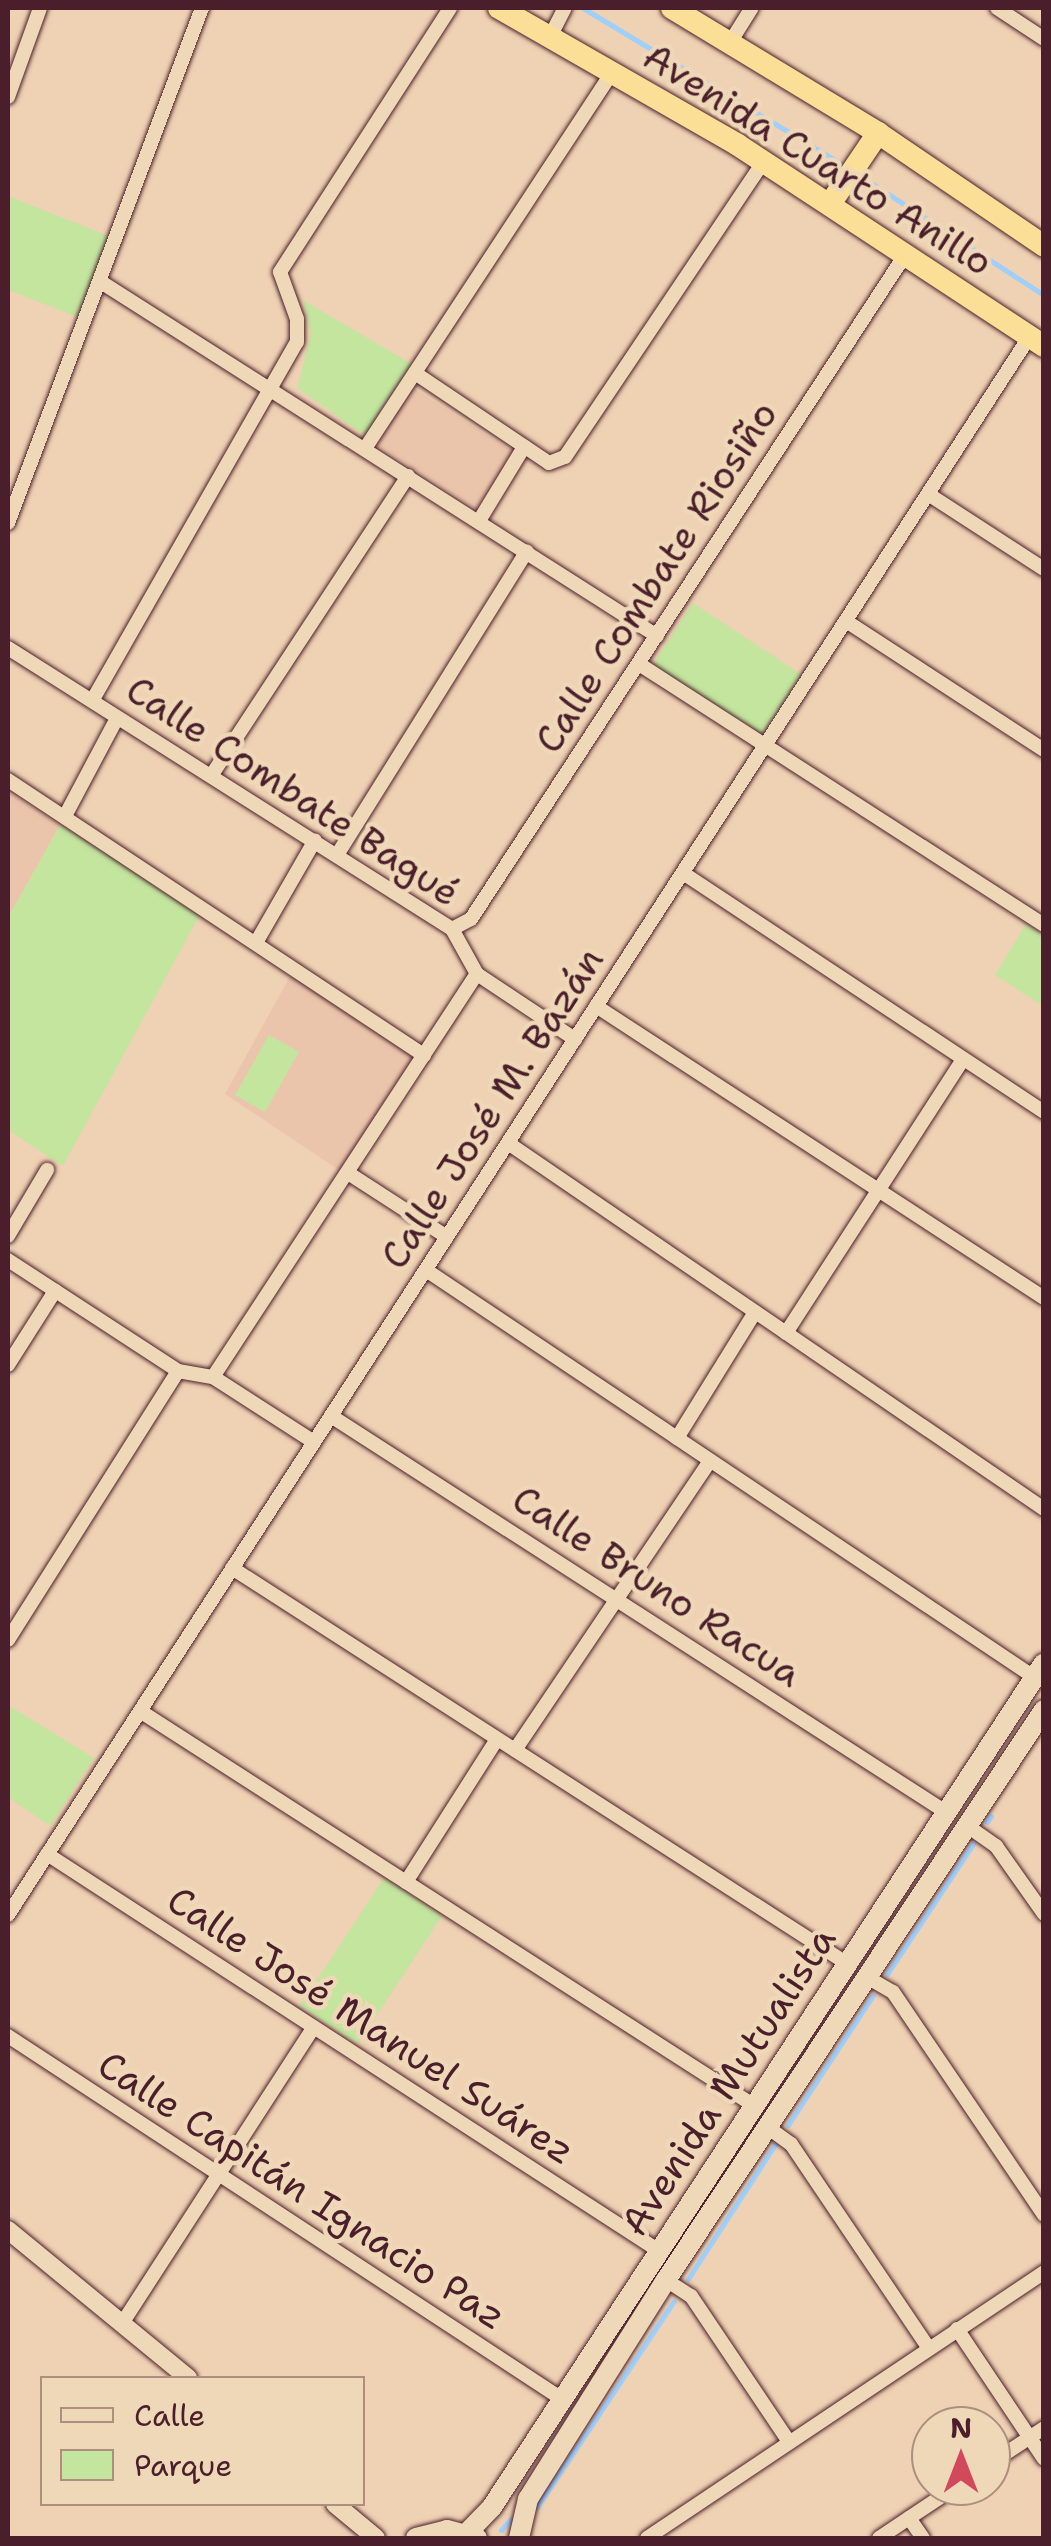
<!DOCTYPE html>
<meta charset="utf-8">
<style>
body{margin:0}
#map{position:relative;width:1051px;height:2546px;overflow:hidden;background:#efd1b3;font-family:"Shantell Sans",sans-serif}
div>[style]{position:absolute}
.built>*{inset:0;background:#ebc5ab}
.green>*{inset:0;background:#c3e59e}
.stream>*{height:5px;margin:-2.5px;padding:0 2.5px;transform-origin:2.5px;border-radius:2.5px;background:#9fcffb}
.roads{filter:drop-shadow(0 0 2px #4a1f2b) drop-shadow(0 0 2px #4a1f2b)}
.minor>*{height:14px;margin:-7px;padding:0 7px;transform-origin:7px;border-radius:7px;background:#efd8b7}
.tertiary>*{height:18px;margin:-9px;padding:0 9px;transform-origin:9px;border-radius:9px;background:#efd8b7}
.secondary>*{height:20px;margin:-10px;padding:0 10px;transform-origin:10px;border-radius:10px;background:#efd8b7}
.trunk>*{height:22px;margin:-11px;padding:0 11px;transform-origin:11px;border-radius:11px;background:#fbdf96}
span{translate:-50% -50%;white-space:nowrap;text-align:center;line-height:1.15;-webkit-text-stroke:9px #efd8b7;paint-order:stroke}
.street-label{font-size:38px;color:#4a1f2b}
.frame{position:absolute;inset:0;border:10px solid #4a1f2b;pointer-events:none}
.legend{position:absolute;left:40px;top:2376px;width:325px;height:130px;box-sizing:border-box;background:#efd8b7;border:2px solid #ad8e7f;margin:0;padding:12px 18px;list-style:none;font-size:30px;color:#4a1f2b}
.legend li{display:flex;align-items:center;gap:20px;height:50px}
.legend b{width:50px;border:2px solid #ad8e7f}
.north{position:absolute;left:911px;top:2406px;width:100px;height:100px;box-sizing:border-box;background:#efd8b7;border:2px solid #ad8e7f;border-radius:50%;rotate:0deg;font-size:28px;font-weight:700;line-height:40px;text-align:center;color:#4a1f2b}
.north::after{content:'';display:block;margin:auto;width:35px;height:45px;background:#d1495b;clip-path:polygon(50% 0,100% 100%,50% 72%,0 100%)}
</style>
<div id="map">
<div class="built">
<i style="clip-path:polygon(410px 386px,513px 452px,476px 509px,374px 443px)"></i>
<i style="clip-path:polygon(8px 792px,60px 825px,8px 918px)"></i>
<i style="clip-path:polygon(293px 971px,413px 1049px,415px 1059px,342px 1172px,225px 1094px)"></i>
</div>
<div class="green">
<i style="clip-path:polygon(8px 196px,111px 237px,80px 318px,8px 290px)"></i>
<i style="clip-path:polygon(303px 300px,415px 366px,387px 400px,369px 438px,297px 388px,311px 334px)"></i>
<i style="clip-path:polygon(693px 603px,802px 675px,760px 737px,652px 666px)"></i>
<i style="clip-path:polygon(60px 825px,202px 911px,63px 1166px,8px 1130px,8px 918px)"></i>
<i style="clip-path:polygon(1026px 924px,1043px 935px,1043px 1006px,995px 975px)"></i>
<i style="clip-path:polygon(269px 1035px,299px 1052px,265px 1112px,235px 1095px)"></i>
<i style="clip-path:polygon(8px 1705px,94px 1758px,50px 1826px,8px 1797px)"></i>
<i style="clip-path:polygon(384px 1878px,442px 1916px,358px 2044px,300px 2006px)"></i>
</div>
<div class="stream">
<i style="left:583px;top:8px;width:306px;rotate:31.1deg"></i>
<i style="left:859px;top:175px;width:221px;rotate:33deg"></i>
<i style="left:987px;top:1822px;width:7px;rotate:-56deg"></i>
<i style="left:887px;top:1974px;width:156px;rotate:-56.5deg"></i>
<i style="left:788px;top:2125px;width:155px;rotate:-56.8deg"></i>
<i style="left:688px;top:2279px;width:162px;rotate:-57.1deg"></i>
<i style="left:537px;top:2507px;width:247px;rotate:-56.4deg"></i>
<i style="left:501px;top:2530px;width:15px;rotate:-48deg"></i>
</div>
<div class="roads">
<div class="minor">
<i style="left:997px;top:8px;width:56px;rotate:33.4deg"></i>
<i style="left:551px;top:35px;width:30px;rotate:-63deg"></i>
<i style="left:731px;top:41px;width:39px;rotate:-58deg"></i>
<i style="left:8px;top:97px;width:95px;rotate:-70.2deg"></i>
<i style="left:101px;top:282px;width:659px;rotate:32.48deg"></i>
<i style="left:415px;top:373px;width:161px;rotate:33.9deg"></i>
<i style="left:549px;top:463px;width:17px;rotate:-21deg"></i>
<i style="left:565px;top:457px;width:355px;rotate:-56.1deg"></i>
<i style="left:366px;top:447px;width:450px;rotate:-56.7deg"></i>
<i style="left:928px;top:494px;width:138px;rotate:32.9deg"></i>
<i style="left:479px;top:521px;width:87px;rotate:-58.7deg"></i>
<i style="left:8px;top:523px;width:550px;rotate:-69.36deg"></i>
<i style="left:846px;top:621px;width:236px;rotate:33.1deg"></i>
<i style="left:8px;top:648px;width:525px;rotate:32.33deg"></i>
<i style="left:639px;top:664px;width:482px;rotate:32.8deg"></i>
<i style="left:92px;top:701px;width:413px;rotate:-60.3deg"></i>
<i style="left:297px;top:342px;width:23px;rotate:-90deg"></i>
<i style="left:297px;top:319px;width:50px;rotate:-109.9deg"></i>
<i style="left:280px;top:272px;width:314px;rotate:-57.2deg"></i>
<i style="left:211px;top:776px;width:359px;rotate:-56.7deg"></i>
<i style="left:8px;top:780px;width:499px;rotate:33.5deg"></i>
<i style="left:65px;top:816px;width:111px;rotate:-62deg"></i>
<i style="left:337px;top:855px;width:358px;rotate:-58deg"></i>
<i style="left:683px;top:873px;width:433px;rotate:33.5deg"></i>
<i style="left:452px;top:929px;width:21px;rotate:-28deg"></i>
<i style="left:471px;top:919px;width:797px;rotate:-56.83deg"></i>
<i style="left:452px;top:929px;width:51px;rotate:60.9deg"></i>
<i style="left:477px;top:974px;width:118px;rotate:33.6deg"></i>
<i style="left:257px;top:941px;width:116px;rotate:-60.1deg"></i>
<i style="left:596px;top:1006px;width:535px;rotate:33.1deg"></i>
<i style="left:508px;top:1143px;width:649px;rotate:34.33deg"></i>
<i style="left:351px;top:1175px;width:114px;rotate:32.9deg"></i>
<i style="left:8px;top:1236px;width:77px;rotate:-59.4deg"></i>
<i style="left:8px;top:1260px;width:203px;rotate:33.1deg"></i>
<i style="left:178px;top:1371px;width:36px;rotate:10deg"></i>
<i style="left:213px;top:1377px;width:120px;rotate:32.8deg"></i>
<i style="left:426px;top:1270px;width:732px;rotate:33.8deg"></i>
<i style="left:786px;top:1333px;width:326px;rotate:-57.1deg"></i>
<i style="left:8px;top:1365px;width:88px;rotate:-57.6deg"></i>
<i style="left:213px;top:1377px;width:482px;rotate:-56.8deg"></i>
<i style="left:331px;top:1416px;width:731px;rotate:32.78deg"></i>
<i style="left:677px;top:1438px;width:148px;rotate:-58.2deg"></i>
<i style="left:232px;top:1568px;width:730px;rotate:32.75deg"></i>
<i style="left:8px;top:1640px;width:318px;rotate:-57.7deg"></i>
<i style="left:140px;top:1711px;width:729px;rotate:32.73deg"></i>
<i style="left:515px;top:1750px;width:349px;rotate:-56deg"></i>
<i style="left:966px;top:1825px;width:37px;rotate:35deg"></i>
<i style="left:996px;top:1846px;width:83px;rotate:54.8deg"></i>
<i style="left:47px;top:1854px;width:729px;rotate:32.97deg"></i>
<i style="left:406px;top:1882px;width:169px;rotate:-57.5deg"></i>
<i style="left:8px;top:1915px;width:1881px;rotate:-57.09deg"></i>
<i style="left:865px;top:1976px;width:32px;rotate:30deg"></i>
<i style="left:893px;top:1992px;width:269px;rotate:55.9deg"></i>
<i style="left:8px;top:2036px;width:662px;rotate:33.23deg"></i>
<i style="left:766px;top:2126px;width:31px;rotate:36deg"></i>
<i style="left:791px;top:2144px;width:245px;rotate:56deg"></i>
<i style="left:666px;top:2280px;width:30px;rotate:33deg"></i>
<i style="left:691px;top:2296px;width:176px;rotate:56.1deg"></i>
<i style="left:123px;top:2322px;width:351px;rotate:-57.1deg"></i>
<i style="left:957px;top:2329px;width:156px;rotate:56.2deg"></i>
<i style="left:991px;top:2463px;width:64px;rotate:-33.4deg"></i>
<i style="left:909px;top:2518px;width:24px;rotate:55deg"></i>
<i style="left:647px;top:2538px;width:478px;rotate:-33.8deg"></i>
<i style="left:879px;top:2538px;width:94px;rotate:-33.7deg"></i>
</div>
<div class="tertiary">
<i style="left:8px;top:2230px;width:233px;rotate:39.4deg"></i>
<i style="left:335px;top:2504px;width:53px;rotate:39.7deg"></i>
</div>
<div class="secondary">
<i style="left:467px;top:2533px;width:36px;rotate:-46deg"></i>
<i style="left:492px;top:2507px;width:1008px;rotate:-56.81deg"></i>
<i style="left:416px;top:2538px;width:32px;rotate:-14deg"></i>
<i style="left:447px;top:2530px;width:31px;rotate:15deg"></i>
<i style="left:519px;top:2538px;width:40px;rotate:-77deg"></i>
<i style="left:528px;top:2499px;width:259px;rotate:-57.8deg"></i>
<i style="left:666px;top:2280px;width:684px;rotate:-56.45deg"></i>
</div>
<div class="trunk">
<i style="left:499px;top:8px;width:275px;rotate:29.8deg"></i>
<i style="left:738px;top:145px;width:366px;rotate:33.3deg"></i>
<i style="left:672px;top:8px;width:241px;rotate:31.2deg"></i>
<i style="left:878px;top:133px;width:201px;rotate:34.2deg"></i>
<i style="left:830px;top:204px;width:86px;rotate:-55.9deg"></i>
</div>
</div>
<div class="street-label">
<span style="left:818px;top:159px;rotate:32deg">Avenida Cuarto Anillo</span>
<span style="left:656px;top:577px;rotate:-57deg">Calle Combate Riosiño</span>
<span style="left:293px;top:791px;rotate:33deg">Calle Combate Bagué</span>
<span style="left:492px;top:1108px;rotate:-57deg">Calle José M. Bazán</span>
<span style="left:657px;top:1586px;rotate:33deg">Calle Bruno Racua</span>
<span style="left:371px;top:2025px;rotate:33deg">Calle José Manuel Suárez</span>
<span style="left:728px;top:2081px;rotate:-57deg">Avenida Mutualista</span>
<span style="left:302px;top:2190px;rotate:33deg">Calle Capitán Ignacio Paz</span>
</div>
<div class="frame"></div>
<ul class="legend">
<li><b style="height:12px;background:#efd8b7"></b>Calle</li>
<li><b style="height:28px;background:#c3e59e"></b>Parque</li>
</ul>
<div class="north">N</div>
</div>
